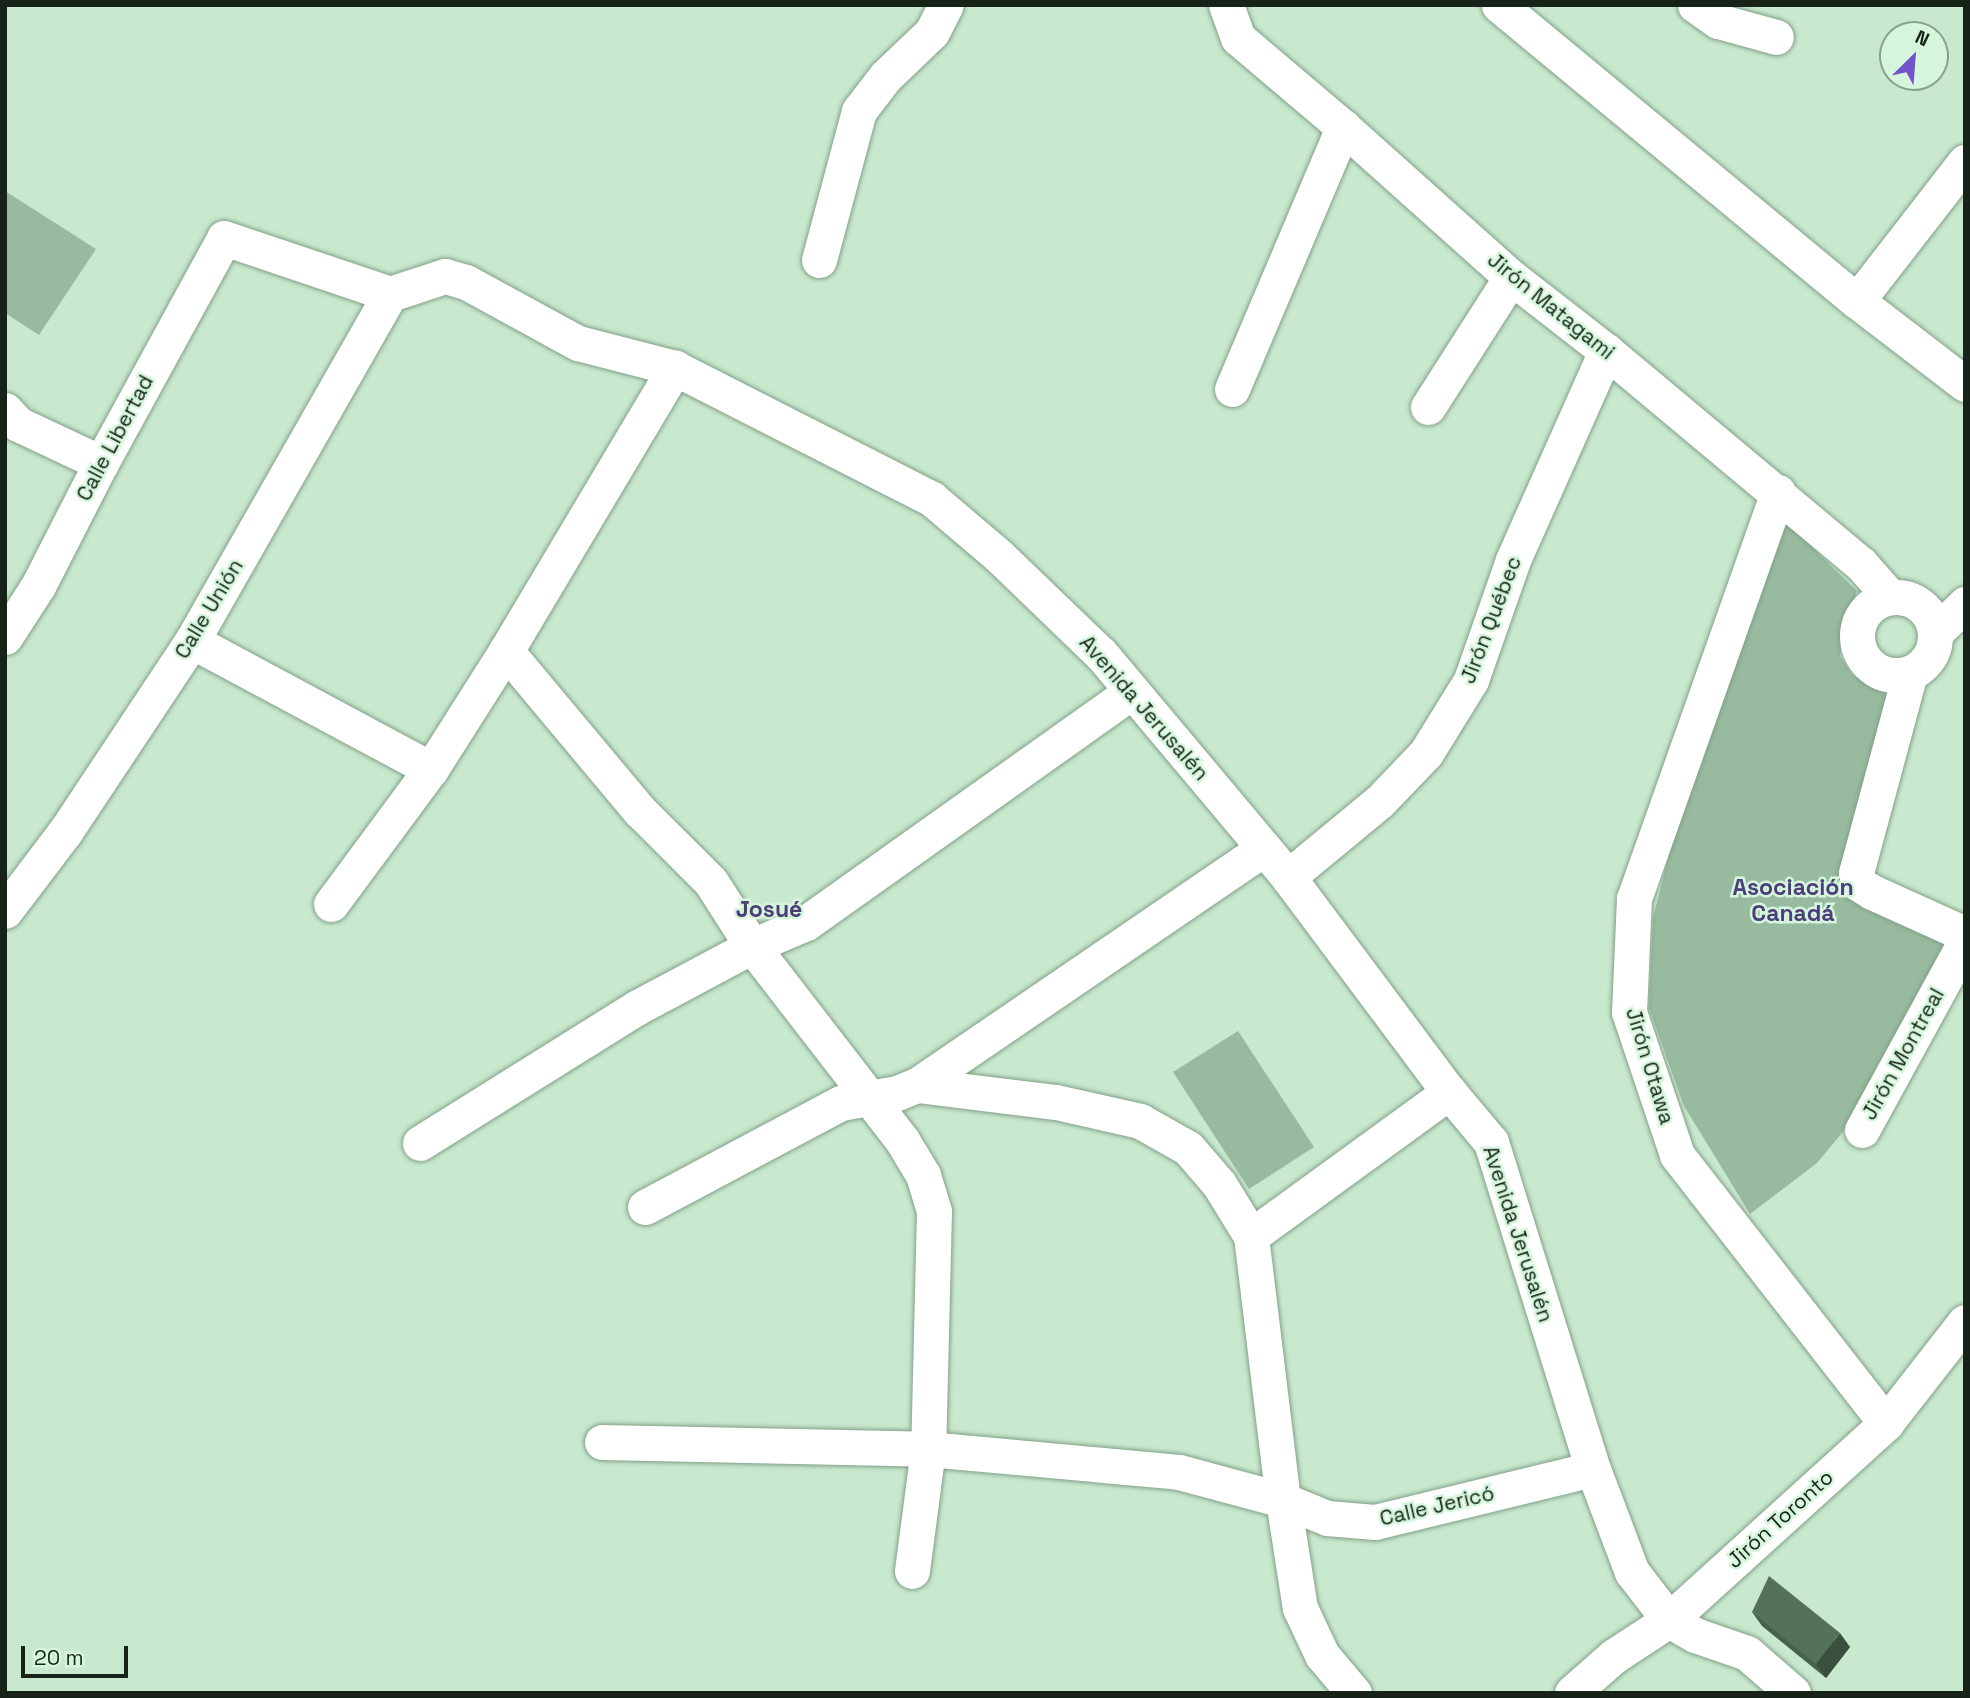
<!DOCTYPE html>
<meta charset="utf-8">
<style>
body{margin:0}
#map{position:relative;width:1970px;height:1698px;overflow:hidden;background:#c8e9ce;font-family:"Space Grotesk",sans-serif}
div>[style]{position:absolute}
.green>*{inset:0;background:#98bb9f}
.roads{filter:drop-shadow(0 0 2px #82a087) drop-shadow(0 0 2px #82a087)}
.minor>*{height:35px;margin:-17.5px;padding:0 17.5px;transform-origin:17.5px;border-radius:17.5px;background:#fff}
.minor>.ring{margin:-17.5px;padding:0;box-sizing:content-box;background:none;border:35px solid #fff;border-radius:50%}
.wall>*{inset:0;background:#48614d}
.shaded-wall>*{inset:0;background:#3b4f3f}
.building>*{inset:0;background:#54715a}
span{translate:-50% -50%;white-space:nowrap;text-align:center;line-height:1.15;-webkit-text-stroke:5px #d5f6db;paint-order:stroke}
.street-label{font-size:21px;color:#172319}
.neighbourhood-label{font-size:23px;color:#4c3e7b;font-weight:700}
.frame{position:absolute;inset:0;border:7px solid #172319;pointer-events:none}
.north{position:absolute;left:1879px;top:21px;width:70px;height:70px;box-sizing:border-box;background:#d5f6db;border:2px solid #89a28d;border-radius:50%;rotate:25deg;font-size:19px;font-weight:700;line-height:28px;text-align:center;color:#172319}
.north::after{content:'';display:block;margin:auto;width:24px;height:32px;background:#7452cc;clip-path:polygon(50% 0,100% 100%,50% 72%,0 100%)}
.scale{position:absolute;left:21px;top:1646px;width:107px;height:32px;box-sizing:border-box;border:4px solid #172319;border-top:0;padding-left:9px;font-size:21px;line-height:24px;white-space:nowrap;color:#172319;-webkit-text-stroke:5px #d5f6db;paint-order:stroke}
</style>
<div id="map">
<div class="green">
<i style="clip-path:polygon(5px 191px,96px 249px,39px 335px,5px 313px)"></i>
<i style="clip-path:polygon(1782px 518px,1857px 591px,1842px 636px,1840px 656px,1852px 675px,1891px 697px,1847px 877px,1952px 939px,1857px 1115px,1817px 1163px,1750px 1214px,1684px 1106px,1649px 1008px,1653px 918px,1675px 831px)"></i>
<i style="clip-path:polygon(1238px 1031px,1314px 1147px,1249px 1189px,1173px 1072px)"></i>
</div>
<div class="roads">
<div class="minor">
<i style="left:1226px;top:5px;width:35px;rotate:70deg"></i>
<i style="left:1238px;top:38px;width:138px;rotate:40.3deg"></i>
<i style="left:1343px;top:127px;width:225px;rotate:41.8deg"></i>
<i style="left:1511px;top:277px;width:120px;rotate:37.9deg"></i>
<i style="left:1606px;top:351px;width:332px;rotate:39.9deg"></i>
<i style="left:1861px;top:564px;width:44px;rotate:48.7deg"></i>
<i style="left:1499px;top:5px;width:465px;rotate:39.6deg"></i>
<i style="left:1857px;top:301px;width:136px;rotate:37.5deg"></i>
<i style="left:1695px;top:5px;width:28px;rotate:35deg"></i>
<i style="left:1718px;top:21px;width:60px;rotate:15.4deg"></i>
<i style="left:819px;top:260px;width:154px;rotate:-75deg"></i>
<i style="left:859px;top:111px;width:43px;rotate:-52.6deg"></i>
<i style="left:885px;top:77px;width:65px;rotate:-43.8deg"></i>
<i style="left:932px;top:32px;width:30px;rotate:-63deg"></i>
<i style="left:1857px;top:301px;width:176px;rotate:-52.2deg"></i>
<i style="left:1232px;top:389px;width:285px;rotate:-67deg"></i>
<i style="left:1428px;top:407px;width:154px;rotate:-57.4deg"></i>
<i style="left:5px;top:410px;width:19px;rotate:47deg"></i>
<i style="left:18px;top:424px;width:92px;rotate:25.2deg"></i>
<i style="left:1778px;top:492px;width:431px;rotate:109.5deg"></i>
<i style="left:1634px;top:898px;width:114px;rotate:92.5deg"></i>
<i style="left:1629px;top:1012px;width:151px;rotate:71.4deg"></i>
<i style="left:1677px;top:1155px;width:340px;rotate:52.1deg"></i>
<i class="ring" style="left:1857px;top:597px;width:43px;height:43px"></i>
<i style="left:1935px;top:633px;width:42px;rotate:-44deg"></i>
<i style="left:5px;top:637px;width:61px;rotate:-57.1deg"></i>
<i style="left:38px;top:586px;width:138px;rotate:-62.9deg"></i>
<i style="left:101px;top:463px;width:256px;rotate:-61.3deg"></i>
<i style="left:224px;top:238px;width:175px;rotate:18.6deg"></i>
<i style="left:390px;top:294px;width:58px;rotate:-18.1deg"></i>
<i style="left:445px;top:276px;width:22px;rotate:16deg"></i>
<i style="left:466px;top:282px;width:128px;rotate:28.6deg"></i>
<i style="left:578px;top:343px;width:100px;rotate:14.5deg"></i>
<i style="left:675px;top:368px;width:288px;rotate:27deg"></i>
<i style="left:932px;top:499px;width:88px;rotate:40.4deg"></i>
<i style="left:999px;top:556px;width:141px;rotate:43.9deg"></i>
<i style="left:1101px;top:654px;width:291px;rotate:50deg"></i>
<i style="left:1288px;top:877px;width:269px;rotate:53.2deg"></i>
<i style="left:1449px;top:1092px;width:65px;rotate:50deg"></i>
<i style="left:1491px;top:1142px;width:343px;rotate:72.7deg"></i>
<i style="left:1593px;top:1469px;width:110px;rotate:69.3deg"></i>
<i style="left:1632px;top:1572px;width:61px;rotate:52.4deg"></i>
<i style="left:1669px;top:1620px;width:30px;rotate:30deg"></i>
<i style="left:1695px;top:1635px;width:55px;rotate:19.1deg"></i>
<i style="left:1747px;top:1653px;width:61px;rotate:41deg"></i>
<i style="left:192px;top:641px;width:271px;rotate:28.2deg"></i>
<i style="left:506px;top:651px;width:209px;rotate:50.1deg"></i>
<i style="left:640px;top:811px;width:100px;rotate:45deg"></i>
<i style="left:711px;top:882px;width:76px;rotate:57.4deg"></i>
<i style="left:752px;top:946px;width:245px;rotate:52.3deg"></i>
<i style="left:902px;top:1140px;width:41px;rotate:59deg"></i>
<i style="left:923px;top:1175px;width:38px;rotate:73deg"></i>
<i style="left:934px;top:1211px;width:238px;rotate:91.4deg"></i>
<i style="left:928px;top:1449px;width:123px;rotate:97.5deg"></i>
<i style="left:1910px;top:673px;width:207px;rotate:105.1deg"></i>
<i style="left:1856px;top:873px;width:11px;rotate:75deg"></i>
<i style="left:1859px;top:884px;width:15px;rotate:32deg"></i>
<i style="left:1872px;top:892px;width:102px;rotate:24.3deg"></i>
<i style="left:1288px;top:877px;width:119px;rotate:-39.6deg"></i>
<i style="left:1380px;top:801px;width:66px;rotate:-46.2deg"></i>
<i style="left:1426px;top:753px;width:86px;rotate:-58.3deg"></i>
<i style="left:1471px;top:680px;width:127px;rotate:-70.7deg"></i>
<i style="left:1513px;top:560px;width:229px;rotate:-66deg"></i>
<i style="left:331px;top:904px;width:168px;rotate:-53.5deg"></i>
<i style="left:431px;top:769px;width:140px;rotate:-57.6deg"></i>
<i style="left:506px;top:651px;width:330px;rotate:-59.2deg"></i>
<i style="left:5px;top:911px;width:99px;rotate:-52.8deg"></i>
<i style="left:65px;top:832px;width:229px;rotate:-56.4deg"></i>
<i style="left:192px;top:641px;width:400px;rotate:-60.3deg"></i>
<i style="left:917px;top:1085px;width:140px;rotate:7deg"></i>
<i style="left:1056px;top:1102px;width:86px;rotate:12.7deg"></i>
<i style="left:1140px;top:1121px;width:55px;rotate:29.4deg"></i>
<i style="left:1188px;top:1148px;width:48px;rotate:49.3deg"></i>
<i style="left:1219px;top:1184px;width:61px;rotate:58.4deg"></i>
<i style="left:1251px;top:1236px;width:266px;rotate:83.1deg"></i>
<i style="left:1283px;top:1500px;width:109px;rotate:81.1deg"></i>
<i style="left:1300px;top:1608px;width:52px;rotate:64.9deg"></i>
<i style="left:1322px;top:1655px;width:50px;rotate:49.9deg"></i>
<i style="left:1862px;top:1130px;width:214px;rotate:-61.3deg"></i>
<i style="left:420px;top:1143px;width:255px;rotate:-32deg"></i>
<i style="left:636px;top:1008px;width:132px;rotate:-28.1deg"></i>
<i style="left:752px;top:946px;width:59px;rotate:-23.1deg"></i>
<i style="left:806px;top:923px;width:397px;rotate:-35.4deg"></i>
<i style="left:645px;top:1207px;width:222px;rotate:-28deg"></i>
<i style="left:841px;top:1103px;width:57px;rotate:-10.1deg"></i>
<i style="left:897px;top:1093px;width:22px;rotate:-22deg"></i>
<i style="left:917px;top:1085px;width:420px;rotate:-34.3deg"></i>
<i style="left:1251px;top:1236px;width:245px;rotate:-36deg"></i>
<i style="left:602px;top:1442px;width:326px;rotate:1.2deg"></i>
<i style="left:928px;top:1449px;width:252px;rotate:5.2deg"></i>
<i style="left:1179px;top:1472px;width:108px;rotate:15.1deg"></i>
<i style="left:1283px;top:1500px;width:48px;rotate:22.2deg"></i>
<i style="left:1327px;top:1518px;width:48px;rotate:4.8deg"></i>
<i style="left:1375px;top:1522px;width:224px;rotate:-13.7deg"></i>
<i style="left:1572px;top:1693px;width:56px;rotate:-41.4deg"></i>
<i style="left:1614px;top:1656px;width:66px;rotate:-33.2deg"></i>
<i style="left:1669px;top:1620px;width:293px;rotate:-42.2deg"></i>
<i style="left:1886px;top:1423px;width:128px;rotate:-52deg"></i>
</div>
</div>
<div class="wall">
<i style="clip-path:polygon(1752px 1612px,1850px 1647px,1826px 1678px,1762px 1626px)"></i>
</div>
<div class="shaded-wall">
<i style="clip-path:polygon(1840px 1633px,1850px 1647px,1826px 1678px,1816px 1664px)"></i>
</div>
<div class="building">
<i style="clip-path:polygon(1769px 1576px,1840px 1633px,1816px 1664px,1752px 1612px)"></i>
</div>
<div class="street-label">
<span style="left:1551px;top:306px;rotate:39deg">Jirón Matagami</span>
<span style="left:115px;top:438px;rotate:-62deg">Calle Libertad</span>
<span style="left:209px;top:609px;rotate:-59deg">Calle Unión</span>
<span style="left:1491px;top:620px;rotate:-69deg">Jirón Québec</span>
<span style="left:1144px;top:708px;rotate:49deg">Avenida Jerusalén</span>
<span style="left:1903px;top:1054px;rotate:-61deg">Jirón Montreal</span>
<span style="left:1650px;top:1066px;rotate:73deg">Jirón Otawa</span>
<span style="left:1518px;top:1234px;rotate:72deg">Avenida Jerusalén</span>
<span style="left:1437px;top:1506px;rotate:-13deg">Calle Jericó</span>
<span style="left:1780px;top:1519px;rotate:-42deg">Jirón Toronto</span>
</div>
<div class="neighbourhood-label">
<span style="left:1793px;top:900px">Asociación<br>Canadá</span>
<span style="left:769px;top:909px">Josué</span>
</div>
<div class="frame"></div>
<div class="north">N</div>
<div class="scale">20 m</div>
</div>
